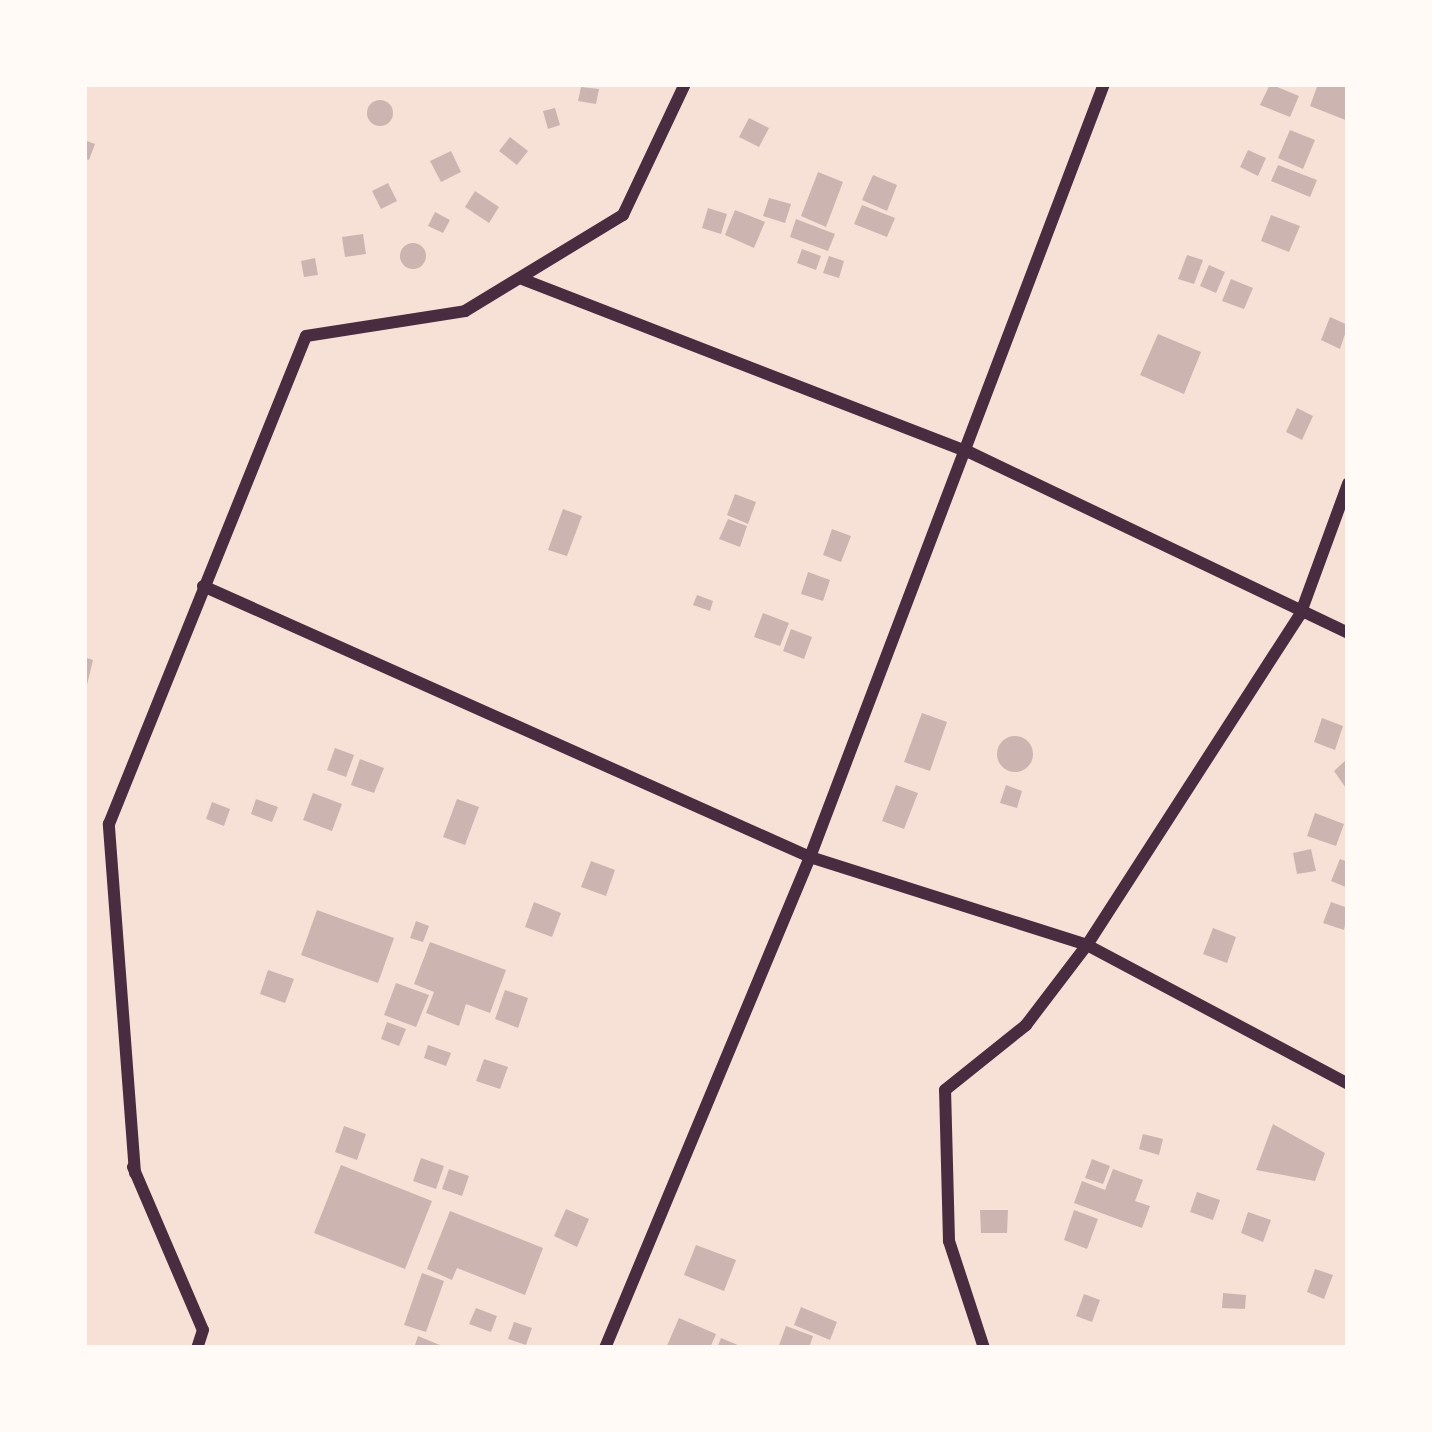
<!DOCTYPE html>
<style>
body{margin:0}
#map{position:relative;width:1432px;height:1432px;overflow:hidden;background:#f7e1d7;font-family:"DM Sans",sans-serif}
div>[style]{position:absolute}
.building>*{inset:0;background:#ccb4b1}
.round{border-radius:50%}
.minor>*{height:12px;margin:-6px;padding:0 6px;transform-origin:6px;border-radius:6px;background:#4a2c40}
span{translate:-50% -50%;white-space:nowrap;text-align:center;line-height:1.15;-webkit-text-stroke:10px #fffaf5;paint-order:stroke}
.frame{position:absolute;inset:0;border:87px solid #fffaf5;pointer-events:none}
</style>
<div id="map">
<div class="building">
<i style="clip-path:polygon(1270px 84px,1299px 96px,1290px 117px,1260px 105px)"></i>
<i style="clip-path:polygon(1318px 84px,1348px 84px,1348px 121px,1310px 106px)"></i>
<i style="clip-path:polygon(581px 87px,599px 89px,596px 104px,578px 101px)"></i>
<i class="round" style="left:367px;top:100px;width:26px;height:26px"></i>
<i style="clip-path:polygon(555px 108px,560px 125px,548px 129px,543px 111px)"></i>
<i style="clip-path:polygon(749px 118px,769px 128px,759px 147px,739px 137px)"></i>
<i style="clip-path:polygon(1290px 130px,1315px 140px,1303px 169px,1278px 158px)"></i>
<i style="clip-path:polygon(510px 137px,528px 151px,517px 165px,499px 151px)"></i>
<i style="clip-path:polygon(84px 140px,95px 144px,89px 160px,84px 158px)"></i>
<i style="clip-path:polygon(1248px 150px,1266px 158px,1258px 176px,1240px 167px)"></i>
<i style="clip-path:polygon(451px 151px,461px 172px,441px 182px,430px 161px)"></i>
<i style="clip-path:polygon(1278px 165px,1317px 180px,1310px 197px,1271px 181px)"></i>
<i style="clip-path:polygon(818px 172px,843px 182px,826px 227px,801px 216px)"></i>
<i style="clip-path:polygon(873px 175px,897px 185px,887px 211px,862px 200px)"></i>
<i style="clip-path:polygon(388px 183px,397px 201px,381px 209px,372px 191px)"></i>
<i style="clip-path:polygon(475px 191px,499px 207px,489px 223px,465px 207px)"></i>
<i style="clip-path:polygon(769px 198px,791px 204px,785px 223px,763px 216px)"></i>
<i style="clip-path:polygon(862px 205px,895px 218px,887px 237px,854px 224px)"></i>
<i style="clip-path:polygon(708px 208px,727px 214px,721px 234px,702px 228px)"></i>
<i style="clip-path:polygon(735px 210px,765px 222px,754px 248px,725px 235px)"></i>
<i style="clip-path:polygon(435px 212px,450px 220px,443px 233px,428px 226px)"></i>
<i style="clip-path:polygon(1271px 215px,1300px 226px,1289px 252px,1261px 241px)"></i>
<i style="clip-path:polygon(796px 219px,835px 234px,828px 251px,790px 237px)"></i>
<i style="clip-path:polygon(363px 234px,366px 254px,345px 257px,342px 237px)"></i>
<i class="round" style="left:400px;top:243px;width:26px;height:26px"></i>
<i style="clip-path:polygon(802px 249px,821px 256px,816px 270px,797px 263px)"></i>
<i style="clip-path:polygon(1187px 255px,1203px 260px,1194px 284px,1178px 279px)"></i>
<i style="clip-path:polygon(829px 256px,844px 261px,839px 278px,823px 273px)"></i>
<i style="clip-path:polygon(315px 258px,318px 275px,304px 277px,301px 261px)"></i>
<i style="clip-path:polygon(1209px 265px,1225px 272px,1216px 293px,1200px 286px)"></i>
<i style="clip-path:polygon(1231px 279px,1253px 288px,1244px 309px,1222px 301px)"></i>
<i style="clip-path:polygon(1330px 317px,1348px 325px,1340px 349px,1321px 340px)"></i>
<i style="clip-path:polygon(1158px 334px,1201px 352px,1184px 394px,1140px 375px)"></i>
<i style="clip-path:polygon(1297px 408px,1313px 416px,1302px 440px,1286px 432px)"></i>
<i style="clip-path:polygon(735px 494px,756px 502px,748px 524px,727px 515px)"></i>
<i style="clip-path:polygon(563px 509px,582px 516px,567px 556px,548px 550px)"></i>
<i style="clip-path:polygon(728px 519px,747px 526px,740px 547px,719px 539px)"></i>
<i style="clip-path:polygon(832px 529px,851px 536px,841px 562px,823px 555px)"></i>
<i style="clip-path:polygon(808px 572px,830px 580px,823px 601px,801px 594px)"></i>
<i style="clip-path:polygon(697px 595px,713px 601px,710px 611px,693px 605px)"></i>
<i style="clip-path:polygon(763px 613px,789px 623px,780px 646px,754px 637px)"></i>
<i style="clip-path:polygon(791px 629px,812px 637px,804px 659px,783px 651px)"></i>
<i style="clip-path:polygon(84px 657px,93px 660px,86px 689px,84px 689px)"></i>
<i style="clip-path:polygon(922px 713px,947px 722px,930px 771px,904px 762px)"></i>
<i style="clip-path:polygon(1322px 718px,1343px 726px,1335px 750px,1314px 742px)"></i>
<i class="round" style="left:997px;top:736px;width:36px;height:36px"></i>
<i style="clip-path:polygon(335px 748px,354px 755px,346px 777px,327px 770px)"></i>
<i style="clip-path:polygon(1348px 758px,1348px 791px,1334px 771px)"></i>
<i style="clip-path:polygon(360px 759px,384px 768px,374px 793px,351px 785px)"></i>
<i style="clip-path:polygon(896px 785px,918px 793px,904px 829px,882px 821px)"></i>
<i style="clip-path:polygon(1006px 785px,1022px 791px,1017px 808px,1000px 803px)"></i>
<i style="clip-path:polygon(313px 793px,342px 804px,332px 831px,303px 820px)"></i>
<i style="clip-path:polygon(256px 799px,278px 807px,272px 822px,251px 814px)"></i>
<i style="clip-path:polygon(457px 799px,479px 807px,465px 845px,443px 837px)"></i>
<i style="clip-path:polygon(212px 802px,230px 809px,224px 826px,206px 819px)"></i>
<i style="clip-path:polygon(1315px 813px,1344px 824px,1336px 846px,1307px 836px)"></i>
<i style="clip-path:polygon(1311px 849px,1316px 871px,1297px 874px,1293px 853px)"></i>
<i style="clip-path:polygon(1340px 859px,1348px 862px,1348px 888px,1331px 881px)"></i>
<i style="clip-path:polygon(591px 861px,615px 870px,606px 896px,581px 887px)"></i>
<i style="clip-path:polygon(534px 902px,561px 913px,552px 937px,525px 927px)"></i>
<i style="clip-path:polygon(1331px 902px,1348px 908px,1344px 930px,1323px 923px)"></i>
<i style="clip-path:polygon(317px 910px,394px 938px,378px 983px,301px 955px)"></i>
<i style="clip-path:polygon(416px 921px,429px 926px,423px 942px,410px 938px)"></i>
<i style="clip-path:polygon(1213px 928px,1236px 937px,1227px 963px,1203px 954px)"></i>
<i style="clip-path:polygon(430px 942px,506px 970px,490px 1013px,466px 1004px,459px 1026px,426px 1013px,434px 992px,414px 984px)"></i>
<i style="clip-path:polygon(268px 970px,294px 979px,285px 1003px,260px 994px)"></i>
<i style="clip-path:polygon(396px 983px,429px 995px,416px 1027px,384px 1015px)"></i>
<i style="clip-path:polygon(505px 990px,528px 998px,518px 1028px,495px 1019px)"></i>
<i style="clip-path:polygon(387px 1022px,406px 1029px,399px 1046px,381px 1039px)"></i>
<i style="clip-path:polygon(428px 1045px,451px 1053px,446px 1066px,424px 1058px)"></i>
<i style="clip-path:polygon(484px 1059px,508px 1067px,500px 1089px,476px 1081px)"></i>
<i style="clip-path:polygon(1273px 1124px,1325px 1153px,1315px 1181px,1256px 1170px)"></i>
<i style="clip-path:polygon(344px 1126px,366px 1134px,357px 1160px,335px 1152px)"></i>
<i style="clip-path:polygon(1143px 1134px,1163px 1139px,1159px 1155px,1139px 1149px)"></i>
<i style="clip-path:polygon(421px 1158px,444px 1166px,436px 1189px,413px 1181px)"></i>
<i style="clip-path:polygon(1092px 1159px,1110px 1166px,1103px 1184px,1085px 1178px)"></i>
<i style="clip-path:polygon(341px 1165px,432px 1201px,405px 1269px,314px 1233px)"></i>
<i style="clip-path:polygon(449px 1169px,469px 1176px,462px 1196px,442px 1189px)"></i>
<i style="clip-path:polygon(1113px 1169px,1143px 1180px,1135px 1201px,1150px 1206px,1142px 1228px,1074px 1203px,1082px 1181px,1105px 1190px)"></i>
<i style="clip-path:polygon(1197px 1192px,1220px 1200px,1213px 1220px,1190px 1212px)"></i>
<i style="clip-path:polygon(566px 1209px,589px 1219px,577px 1247px,554px 1236px)"></i>
<i style="clip-path:polygon(980px 1210px,1008px 1210px,1007px 1233px,981px 1233px)"></i>
<i style="clip-path:polygon(1074px 1210px,1098px 1219px,1087px 1249px,1064px 1240px)"></i>
<i style="clip-path:polygon(450px 1211px,543px 1248px,525px 1295px,457px 1268px,452px 1280px,427px 1269px)"></i>
<i style="clip-path:polygon(1248px 1212px,1271px 1220px,1263px 1242px,1241px 1233px)"></i>
<i style="clip-path:polygon(696px 1245px,736px 1260px,724px 1291px,684px 1275px)"></i>
<i style="clip-path:polygon(1315px 1269px,1333px 1275px,1324px 1299px,1307px 1292px)"></i>
<i style="clip-path:polygon(422px 1273px,444px 1281px,426px 1332px,404px 1325px)"></i>
<i style="clip-path:polygon(1223px 1293px,1246px 1295px,1245px 1309px,1222px 1308px)"></i>
<i style="clip-path:polygon(1084px 1294px,1100px 1300px,1092px 1322px,1076px 1316px)"></i>
<i style="clip-path:polygon(801px 1307px,837px 1322px,830px 1340px,794px 1325px)"></i>
<i style="clip-path:polygon(476px 1308px,497px 1316px,491px 1332px,469px 1324px)"></i>
<i style="clip-path:polygon(679px 1318px,716px 1334px,710px 1348px,666px 1348px)"></i>
<i style="clip-path:polygon(514px 1322px,532px 1328px,526px 1345px,508px 1339px)"></i>
<i style="clip-path:polygon(786px 1326px,813px 1336px,809px 1348px,778px 1348px)"></i>
<i style="clip-path:polygon(418px 1336px,447px 1348px,414px 1348px)"></i>
<i style="clip-path:polygon(721px 1338px,745px 1348px,717px 1348px)"></i>
</div>
<div class="minor">
<i style="left:522px;top:279px;width:479px;rotate:21.2deg"></i>
<i style="left:969px;top:452px;width:420px;rotate:25.5deg"></i>
<i style="left:203px;top:586px;width:665px;rotate:24.06deg"></i>
<i style="left:810px;top:857px;width:291px;rotate:17.6deg"></i>
<i style="left:1087px;top:945px;width:296px;rotate:28deg"></i>
<i style="left:133px;top:1167px;width:177px;rotate:66.8deg"></i>
<i style="left:203px;top:1330px;width:19px;rotate:108deg"></i>
<i style="left:135px;top:1173px;width:350px;rotate:-94.3deg"></i>
<i style="left:109px;top:824px;width:526px;rotate:-68.02deg"></i>
<i style="left:306px;top:336px;width:161px;rotate:-8.9deg"></i>
<i style="left:465px;top:311px;width:185px;rotate:-31.3deg"></i>
<i style="left:623px;top:215px;width:145px;rotate:-64.7deg"></i>
<i style="left:605px;top:1348px;width:532px;rotate:-67.34deg"></i>
<i style="left:810px;top:857px;width:827px;rotate:-69.18deg"></i>
<i style="left:984px;top:1348px;width:113px;rotate:-108.1deg"></i>
<i style="left:949px;top:1241px;width:151px;rotate:-91.5deg"></i>
<i style="left:945px;top:1090px;width:104px;rotate:-38.7deg"></i>
<i style="left:1026px;top:1025px;width:101px;rotate:-52.7deg"></i>
<i style="left:1087px;top:945px;width:393px;rotate:-57.2deg"></i>
<i style="left:1300px;top:615px;width:140px;rotate:-69.9deg"></i>
</div>
<div class="frame"></div>
</div>
